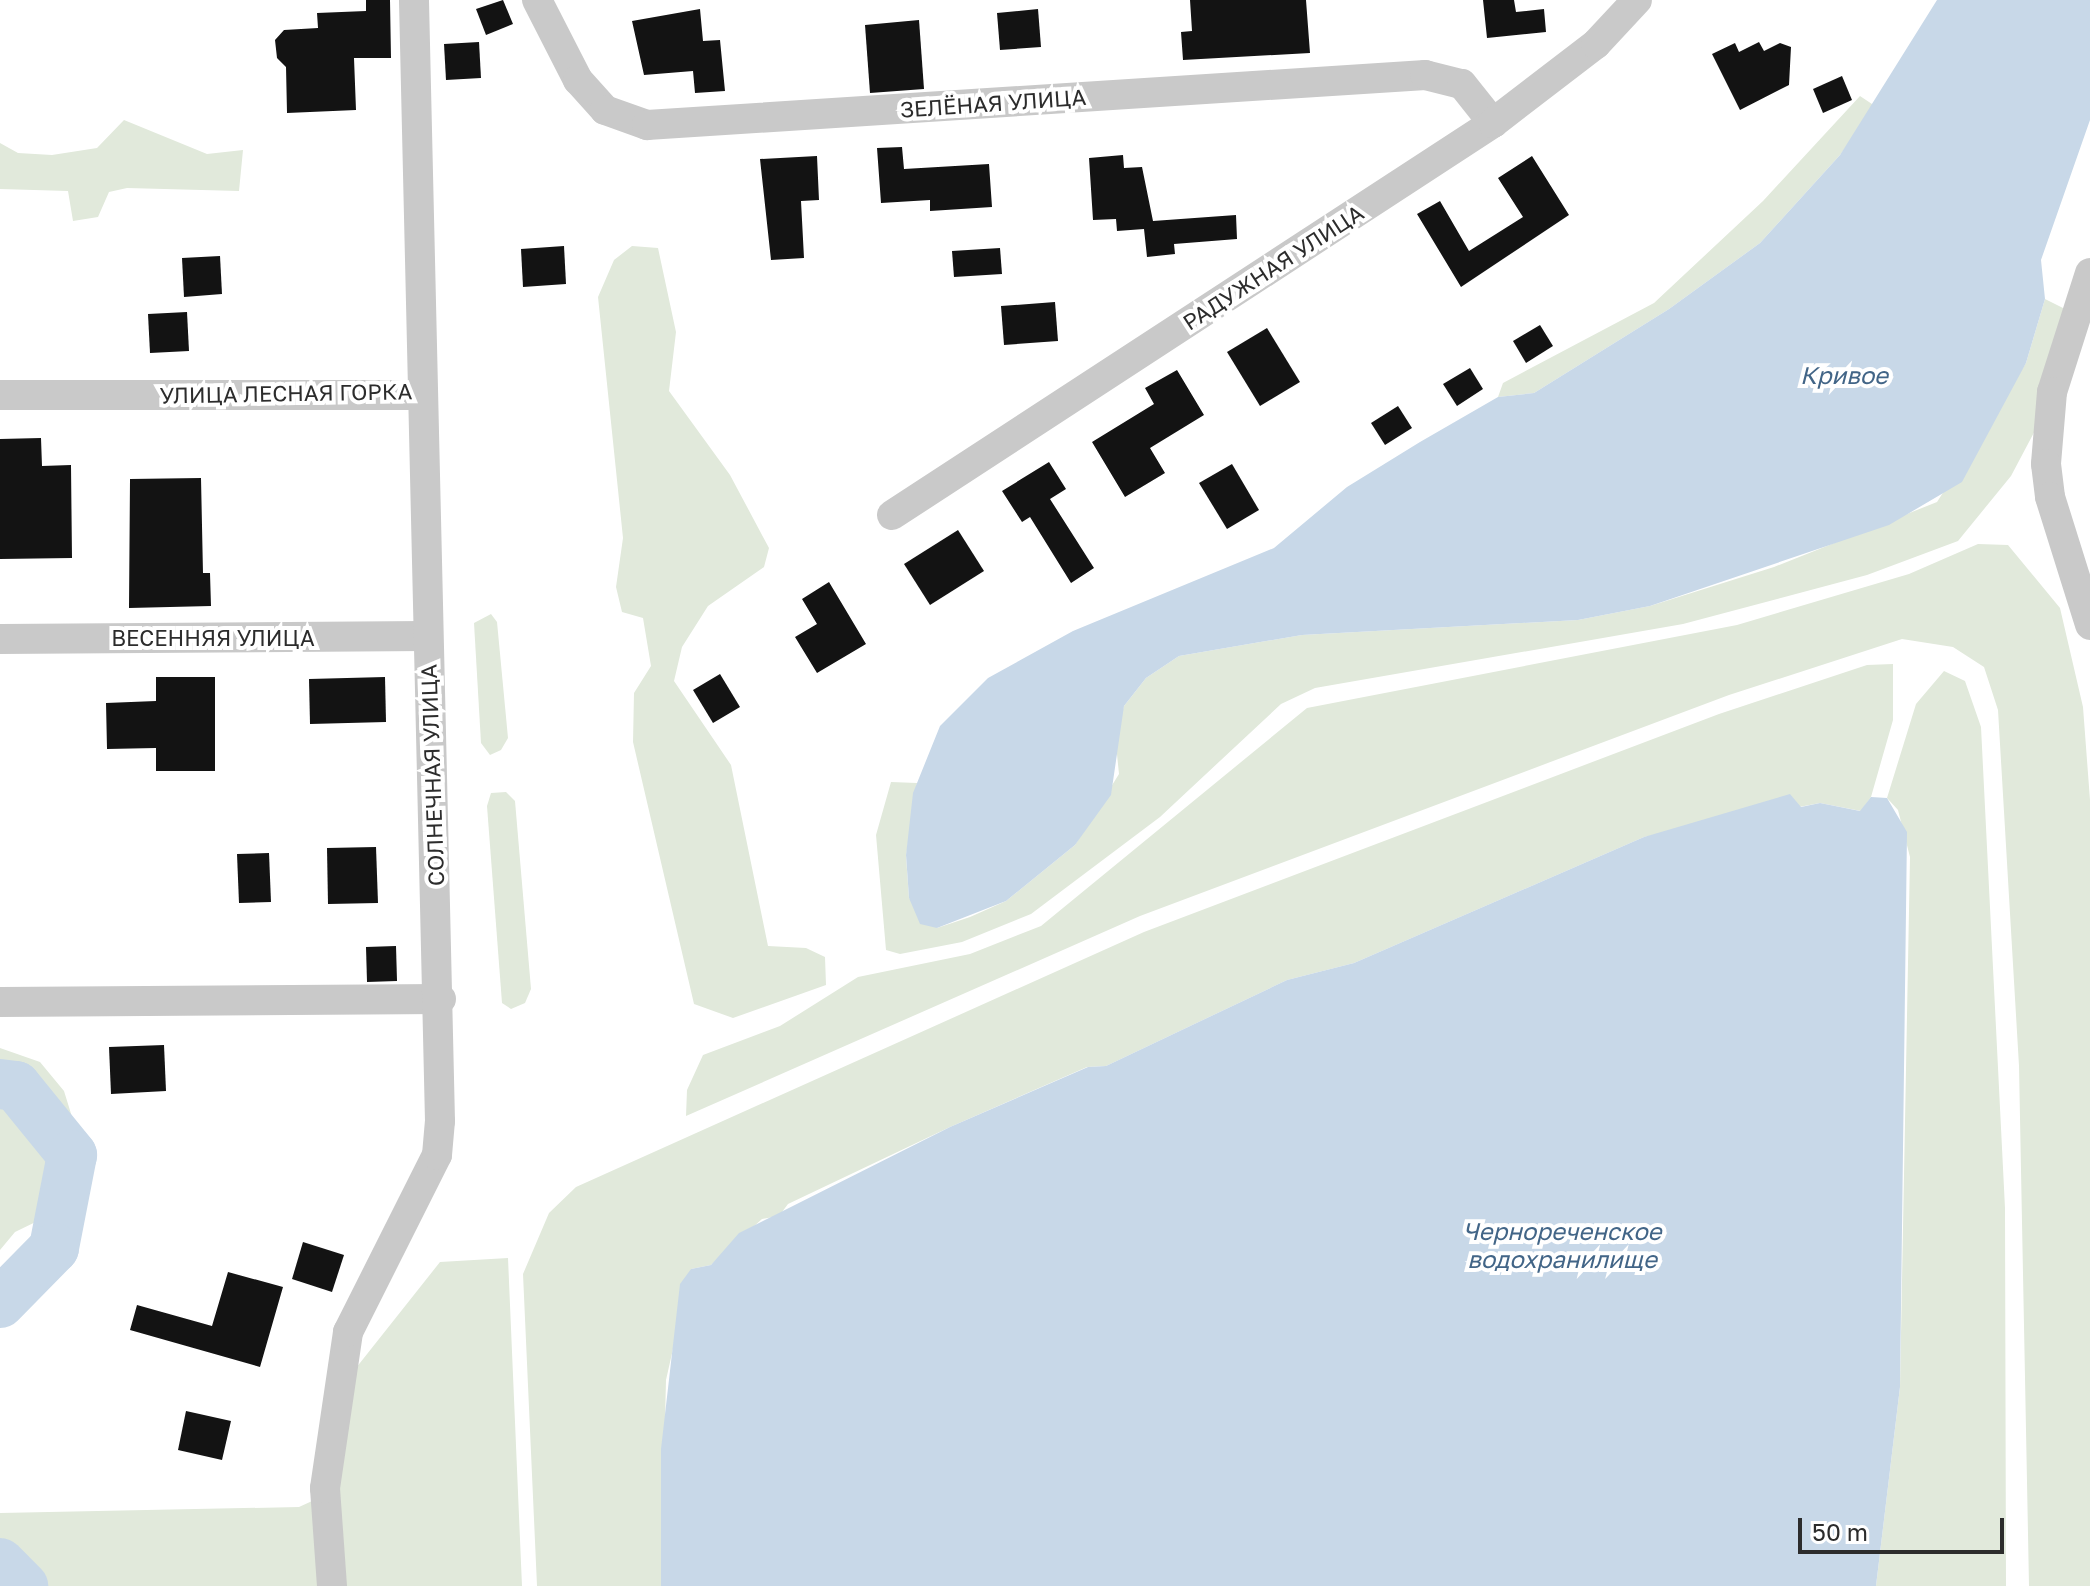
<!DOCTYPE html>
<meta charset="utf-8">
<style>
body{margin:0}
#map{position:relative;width:2090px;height:1586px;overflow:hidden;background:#fff;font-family:"Golos Text",sans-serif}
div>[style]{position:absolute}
.green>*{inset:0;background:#e1e9db}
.water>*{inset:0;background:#c8d8e8}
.river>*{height:50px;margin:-25px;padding:0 25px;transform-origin:25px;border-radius:25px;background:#c8d8e8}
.building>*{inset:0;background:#131313}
.minor>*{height:30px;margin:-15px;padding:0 15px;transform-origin:15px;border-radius:15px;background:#c9c9c9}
span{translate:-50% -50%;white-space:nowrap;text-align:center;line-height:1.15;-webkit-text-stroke:8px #fff;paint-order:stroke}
.street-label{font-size:22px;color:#2c2c2c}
.water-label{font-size:24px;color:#426587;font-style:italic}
.scale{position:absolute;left:1798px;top:1518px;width:206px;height:36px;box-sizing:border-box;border:4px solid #2c2c2c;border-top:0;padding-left:10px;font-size:24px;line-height:28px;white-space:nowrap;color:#2c2c2c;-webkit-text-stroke:6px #fff;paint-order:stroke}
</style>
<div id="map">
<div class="green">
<i style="clip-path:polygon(1860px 96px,1875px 106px,1840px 155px,1760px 243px,1669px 309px,1534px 393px,1498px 397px,1503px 383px,1654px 303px,1763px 201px)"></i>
<i style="clip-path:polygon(124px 120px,207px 154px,243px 150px,239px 191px,127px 188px,109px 192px,98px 217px,73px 221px,68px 191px,0 189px,0 143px,18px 153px,52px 155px,97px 148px)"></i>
<i style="clip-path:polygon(632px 246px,658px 248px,676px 332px,669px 391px,730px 475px,769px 548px,764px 567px,708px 606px,682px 647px,674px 681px,731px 765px,768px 946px,806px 948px,825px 957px,826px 985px,733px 1018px,694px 1004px,633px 742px,634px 693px,651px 666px,643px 618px,622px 612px,616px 587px,623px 538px,598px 297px,614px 260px)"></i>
<i style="clip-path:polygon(2045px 299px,2065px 309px,2039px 423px,2011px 476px,1958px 541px,1867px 575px,1683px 624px,1315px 688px,1281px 704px,1160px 817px,1031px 914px,962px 942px,900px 954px,886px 950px,876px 835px,891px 782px,917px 783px,906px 856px,909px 898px,937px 928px,970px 917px,1006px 901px,1075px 845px,1119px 774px,1115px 735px,1124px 706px,1146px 678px,1179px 656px,1302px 635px,1578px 620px,1650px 606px,1774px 567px,1937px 502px,2026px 363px)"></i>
<i style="clip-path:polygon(1978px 544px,2008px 545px,2060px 608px,2083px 707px,2090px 800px,2090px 1586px,2029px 1586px,2019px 1066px,1998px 710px,1984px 667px,1953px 647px,1902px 639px,1729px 695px,1140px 916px,686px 1116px,687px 1090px,703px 1055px,780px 1026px,858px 977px,970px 954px,1041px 926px,1307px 708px,1737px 625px,1909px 574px)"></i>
<i style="clip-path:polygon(491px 614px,497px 622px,508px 738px,501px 750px,490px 755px,481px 743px,474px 623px)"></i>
<i style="clip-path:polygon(1893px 664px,1893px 720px,1871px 797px,1861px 811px,1820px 803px,1644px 837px,1354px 963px,1287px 980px,1106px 1066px,1087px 1067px,950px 1127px,788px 1204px,779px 1216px,762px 1219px,711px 1265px,691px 1269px,666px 1380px,661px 1586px,537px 1586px,523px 1274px,549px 1213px,576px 1187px,1144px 932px,1719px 714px,1867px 665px)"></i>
<i style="clip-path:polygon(1944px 671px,1965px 681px,1981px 727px,2005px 1208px,2006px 1586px,1876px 1586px,1900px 1387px,1910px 857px,1898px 810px,1887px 798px,1916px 704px)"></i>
<i style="clip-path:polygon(506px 792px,515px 801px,531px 989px,525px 1003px,511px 1009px,502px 1003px,487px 806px,491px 793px)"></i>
<i style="clip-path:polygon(0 1048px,40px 1062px,64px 1091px,81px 1146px,54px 1109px,22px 1081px,0 1072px)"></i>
<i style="clip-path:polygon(0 1103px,25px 1112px,60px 1155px,50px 1215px,15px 1232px,0 1250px)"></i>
<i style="clip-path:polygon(508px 1258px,522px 1586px,0 1586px,0 1513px,299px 1507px,334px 1491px,352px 1373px,440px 1262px)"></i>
</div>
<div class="water">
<i style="clip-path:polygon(1937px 0,2090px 0,2090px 120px,2041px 260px,2045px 299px,2026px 363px,1962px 482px,1889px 525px,1650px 606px,1578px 620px,1302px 635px,1179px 656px,1146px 678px,1124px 706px,1111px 795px,1075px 845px,1006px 901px,937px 928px,920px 924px,909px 898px,906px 855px,913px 793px,940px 726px,988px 678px,1073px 631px,1274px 548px,1347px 487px,1420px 442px,1498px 397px,1534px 393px,1669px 309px,1760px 243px,1840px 155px)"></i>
<i style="clip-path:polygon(1790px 794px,1801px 807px,1820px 803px,1860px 811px,1871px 797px,1887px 798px,1907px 832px,1900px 1387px,1876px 1586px,661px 1586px,661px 1449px,680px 1284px,691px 1269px,711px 1265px,739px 1233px,950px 1127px,1088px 1067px,1106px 1066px,1287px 980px,1354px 963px,1644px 837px)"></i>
</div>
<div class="river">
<i style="left:0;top:1084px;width:16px;rotate:7deg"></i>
<i style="left:16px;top:1086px;width:89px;rotate:50.9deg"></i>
<i style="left:72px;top:1155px;width:95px;rotate:101deg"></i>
<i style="left:54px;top:1248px;width:77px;rotate:134.5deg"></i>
<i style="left:0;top:1563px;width:33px;rotate:45deg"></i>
</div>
<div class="building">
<i style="clip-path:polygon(366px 0,390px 0,391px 58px,354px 58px,356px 110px,287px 113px,286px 67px,277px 58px,275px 40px,284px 30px,318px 28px,317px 13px,366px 11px)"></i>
<i style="clip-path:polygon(503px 0,513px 24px,486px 35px,476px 9px)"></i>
<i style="clip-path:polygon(1190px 0,1306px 0,1310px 53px,1183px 60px,1181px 32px,1192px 31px)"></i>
<i style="clip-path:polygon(1483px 0,1514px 0,1516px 12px,1544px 9px,1546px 32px,1487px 38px)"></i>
<i style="clip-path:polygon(700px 9px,703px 41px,720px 40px,725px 91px,695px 93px,693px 71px,644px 75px,632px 21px)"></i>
<i style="clip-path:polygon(1038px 9px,1041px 47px,1000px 50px,997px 13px)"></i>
<i style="clip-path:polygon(919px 20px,924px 89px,870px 93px,865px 25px)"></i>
<i style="clip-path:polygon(479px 42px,481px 78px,446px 80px,444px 44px)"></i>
<i style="clip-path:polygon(1759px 42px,1764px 51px,1780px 43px,1791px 47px,1789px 85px,1740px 110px,1712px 54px,1735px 43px,1739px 52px)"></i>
<i style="clip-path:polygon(1842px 76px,1852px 100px,1823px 113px,1813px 89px)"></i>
<i style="clip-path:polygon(902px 147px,904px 169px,989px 164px,992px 207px,930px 211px,930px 200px,881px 203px,877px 148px)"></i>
<i style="clip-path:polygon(1123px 155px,1124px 168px,1142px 167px,1153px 221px,1236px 215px,1237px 239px,1174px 244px,1175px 254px,1147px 257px,1144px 229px,1117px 231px,1116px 219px,1093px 220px,1089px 158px)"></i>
<i style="clip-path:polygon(817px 156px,819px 200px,801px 201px,804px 258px,771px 260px,760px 159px)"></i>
<i style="clip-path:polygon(1532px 156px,1569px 215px,1461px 287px,1417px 214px,1440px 201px,1469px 251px,1523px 217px,1498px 178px)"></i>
<i style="clip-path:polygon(564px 246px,566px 284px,523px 287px,521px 249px)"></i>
<i style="clip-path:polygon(1000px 248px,1002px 274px,954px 277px,952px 251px)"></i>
<i style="clip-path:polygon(220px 256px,222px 294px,184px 297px,182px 258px)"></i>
<i style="clip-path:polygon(1055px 302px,1058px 341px,1004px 345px,1001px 306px)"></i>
<i style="clip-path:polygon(187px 312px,189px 351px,150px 353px,148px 314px)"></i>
<i style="clip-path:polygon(1540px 325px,1553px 346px,1526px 363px,1513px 341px)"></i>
<i style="clip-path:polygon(1267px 328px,1300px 382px,1260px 406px,1227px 352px)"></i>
<i style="clip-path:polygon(1470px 368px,1483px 389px,1457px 406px,1443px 384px)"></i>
<i style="clip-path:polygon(1177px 370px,1204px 415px,1150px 448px,1165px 473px,1125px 497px,1092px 442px,1154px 404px,1145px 388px)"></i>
<i style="clip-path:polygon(1398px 406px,1412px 428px,1385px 445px,1371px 423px)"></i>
<i style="clip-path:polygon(41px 438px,42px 466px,71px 465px,72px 558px,0 559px,0 439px)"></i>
<i style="clip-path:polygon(1049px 462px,1066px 489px,1050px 499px,1094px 568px,1071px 583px,1030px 517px,1022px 522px,1002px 491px)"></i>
<i style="clip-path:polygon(1232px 464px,1259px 510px,1227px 529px,1199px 483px)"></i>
<i style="clip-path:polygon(201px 478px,203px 573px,210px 573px,211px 606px,129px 608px,130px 479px)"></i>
<i style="clip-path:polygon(958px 530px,984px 571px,930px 605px,904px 564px)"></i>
<i style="clip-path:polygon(829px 582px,866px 644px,817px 673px,795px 637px,817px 624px,802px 599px)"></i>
<i style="clip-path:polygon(720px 674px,740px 707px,713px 723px,693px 690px)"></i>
<i style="clip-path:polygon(156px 677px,215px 677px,215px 771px,156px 771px,156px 748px,107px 749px,106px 703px,156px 701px)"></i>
<i style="clip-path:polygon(385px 677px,386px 722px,310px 724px,309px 679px)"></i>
<i style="clip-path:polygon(376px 847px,378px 903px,328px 904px,327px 848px)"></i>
<i style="clip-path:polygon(269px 853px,271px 902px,239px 903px,237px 854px)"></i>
<i style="clip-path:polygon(396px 946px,397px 981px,367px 982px,366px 947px)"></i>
<i style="clip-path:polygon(164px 1045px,166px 1091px,111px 1094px,109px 1047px)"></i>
<i style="clip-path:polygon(303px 1242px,344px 1255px,332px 1292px,292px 1279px)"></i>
<i style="clip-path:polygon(228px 1272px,283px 1287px,260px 1367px,130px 1330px,137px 1305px,212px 1326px)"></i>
<i style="clip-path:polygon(186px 1411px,231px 1421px,222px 1460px,178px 1450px)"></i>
</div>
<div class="minor">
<i style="left:537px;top:0;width:90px;rotate:62.9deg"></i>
<i style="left:578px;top:80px;width:40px;rotate:48deg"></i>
<i style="left:605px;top:110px;width:45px;rotate:19.7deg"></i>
<i style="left:647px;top:125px;width:780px;rotate:-3.68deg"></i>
<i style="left:1425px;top:75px;width:38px;rotate:14deg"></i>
<i style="left:1462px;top:84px;width:50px;rotate:51.5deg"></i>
<i style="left:2090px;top:273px;width:125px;rotate:107.7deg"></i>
<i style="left:2052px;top:392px;width:72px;rotate:94.8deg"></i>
<i style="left:2046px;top:464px;width:33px;rotate:83deg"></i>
<i style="left:2050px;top:497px;width:134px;rotate:72.6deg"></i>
<i style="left:0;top:395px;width:421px"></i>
<i style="left:892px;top:515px;width:718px;rotate:-33.11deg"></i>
<i style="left:1493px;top:123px;width:130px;rotate:-37.5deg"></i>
<i style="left:1596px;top:44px;width:60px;rotate:-47deg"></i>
<i style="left:0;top:639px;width:426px;rotate:-0.4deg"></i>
<i style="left:0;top:1002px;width:441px;rotate:-0.4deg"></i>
<i style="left:332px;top:1586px;width:98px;rotate:-94.1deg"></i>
<i style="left:325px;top:1488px;width:158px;rotate:-81.6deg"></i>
<i style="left:348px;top:1332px;width:198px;rotate:-63.3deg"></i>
<i style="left:437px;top:1155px;width:34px;rotate:-85deg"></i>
<i style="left:440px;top:1121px;width:1121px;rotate:-91.33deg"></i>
</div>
<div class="street-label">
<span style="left:993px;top:103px;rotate:-4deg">ЗЕЛЁНАЯ УЛИЦА</span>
<span style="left:1273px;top:267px;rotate:-33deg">РАДУЖНАЯ УЛИЦА</span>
<span style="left:286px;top:393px;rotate:-1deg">УЛИЦА ЛЕСНАЯ ГОРКА</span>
<span style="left:213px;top:638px">ВЕСЕННЯЯ УЛИЦА</span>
<span style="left:432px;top:775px;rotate:-92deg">СОЛНЕЧНАЯ УЛИЦА</span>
</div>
<div class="water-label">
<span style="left:1844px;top:375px">Кривое</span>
<span style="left:1562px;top:1245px">Чернореченское<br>водохранилище</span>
</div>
<div class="scale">50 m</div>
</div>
